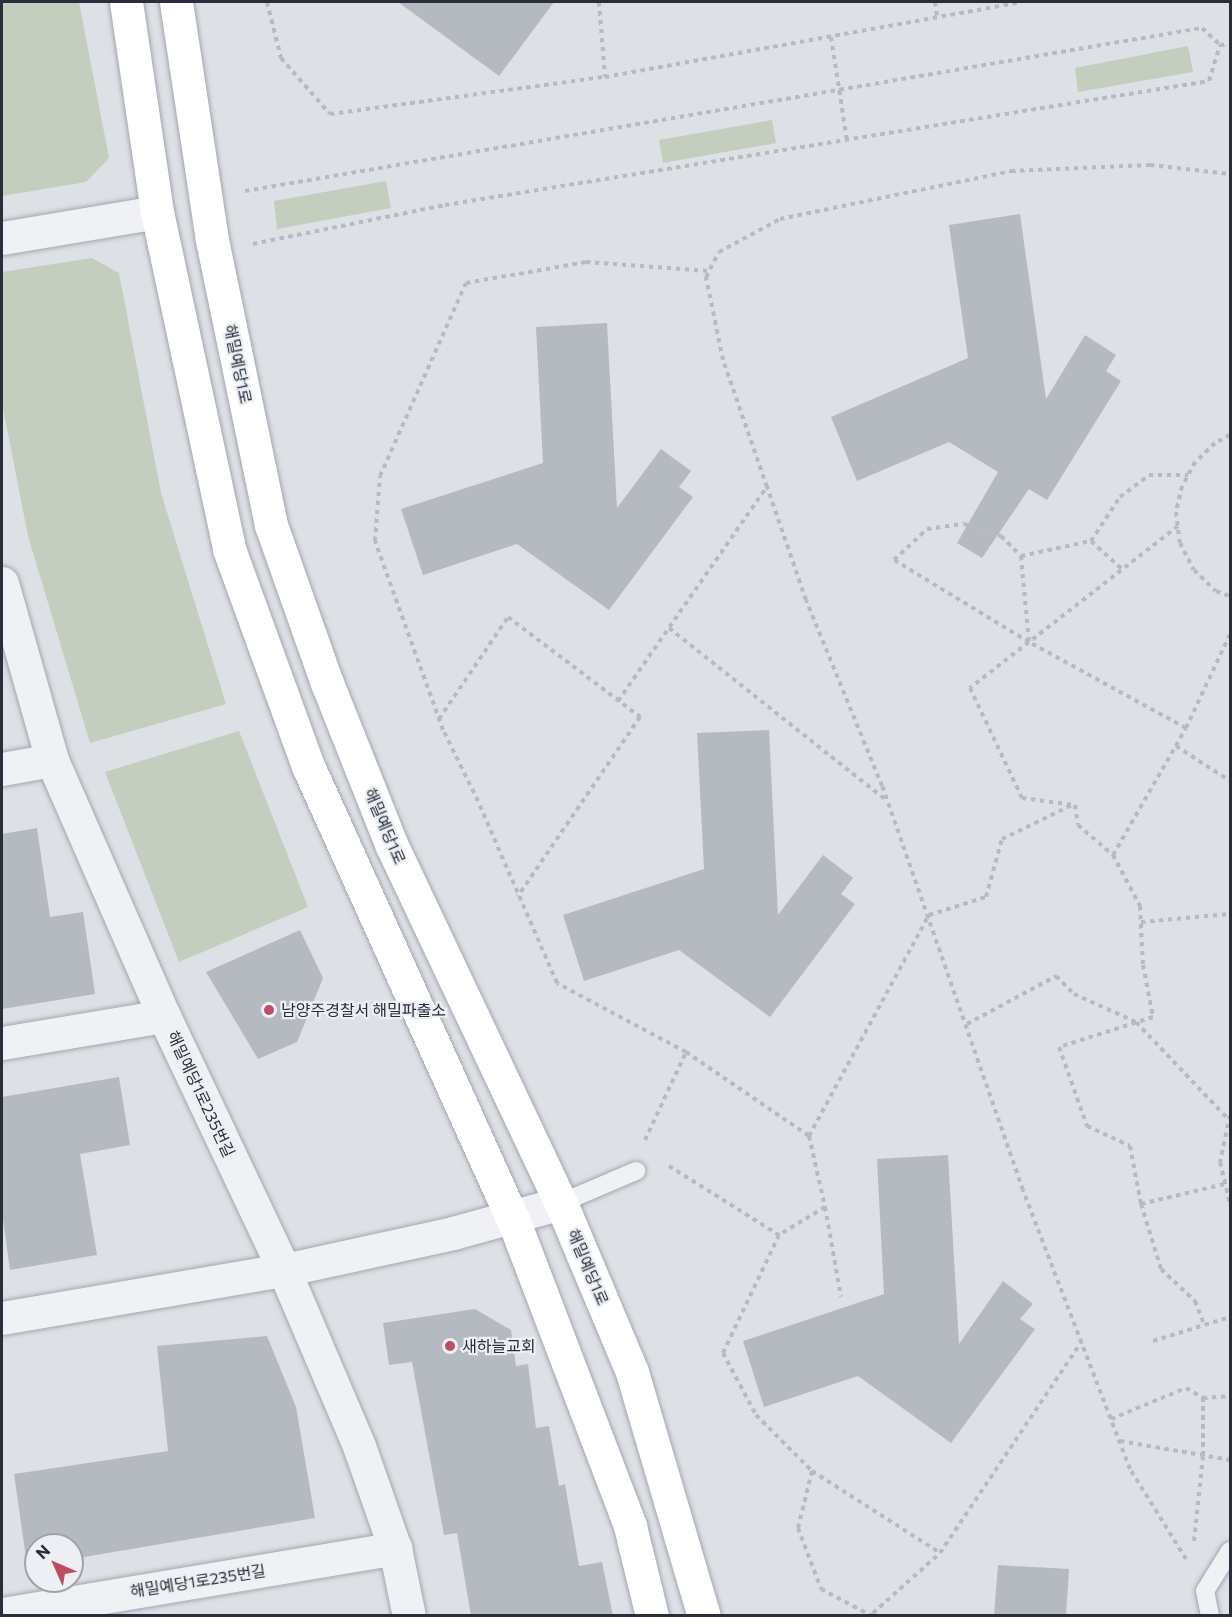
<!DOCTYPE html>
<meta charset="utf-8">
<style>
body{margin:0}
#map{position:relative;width:1232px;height:1617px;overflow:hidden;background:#dde0e5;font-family:Commissioner,"Noto Sans KR",sans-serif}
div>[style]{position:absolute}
.green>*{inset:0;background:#c3cebf}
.building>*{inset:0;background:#b5bac1}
.path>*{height:4px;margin-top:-2px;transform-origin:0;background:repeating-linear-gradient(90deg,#b7bbc0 0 4.5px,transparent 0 9px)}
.roads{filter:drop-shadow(0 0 2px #a3a7ae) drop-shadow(0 0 2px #a3a7ae)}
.lane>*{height:18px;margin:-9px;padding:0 9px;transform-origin:9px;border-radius:9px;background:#eff1f4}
.street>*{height:33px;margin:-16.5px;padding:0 16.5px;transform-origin:16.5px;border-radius:16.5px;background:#eff1f4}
.secondary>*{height:33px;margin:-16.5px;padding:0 16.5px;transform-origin:16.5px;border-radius:16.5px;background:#fff}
.dots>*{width:16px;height:16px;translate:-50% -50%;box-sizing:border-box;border:3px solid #eceff3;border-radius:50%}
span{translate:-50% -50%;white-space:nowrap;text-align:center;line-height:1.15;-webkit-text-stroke:4.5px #eceff3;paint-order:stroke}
.street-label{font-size:16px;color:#282f3a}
.poi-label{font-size:16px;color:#282f3a}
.left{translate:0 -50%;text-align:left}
.frame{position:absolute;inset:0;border:3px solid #282f3a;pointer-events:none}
.north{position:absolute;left:24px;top:1533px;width:60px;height:60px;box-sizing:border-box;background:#eceff3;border:2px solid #9ea2a9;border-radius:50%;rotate:315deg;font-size:16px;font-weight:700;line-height:24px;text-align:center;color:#282f3a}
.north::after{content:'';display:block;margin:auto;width:21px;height:27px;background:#bf4d62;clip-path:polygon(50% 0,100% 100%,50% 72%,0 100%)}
</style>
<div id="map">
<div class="green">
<i style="clip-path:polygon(2px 2px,79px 2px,109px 158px,86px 182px,2px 196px)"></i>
<i style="clip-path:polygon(1188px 46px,1193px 72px,1078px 92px,1075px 68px)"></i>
<i style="clip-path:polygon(772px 120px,776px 143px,663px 163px,659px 140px)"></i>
<i style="clip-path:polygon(386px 181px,391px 208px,277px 229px,274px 201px)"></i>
<i style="clip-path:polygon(92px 258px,119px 273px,161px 493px,226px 704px,90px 743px,28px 536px,2px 403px,2px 272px)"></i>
<i style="clip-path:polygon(239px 731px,308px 907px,179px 962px,105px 772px)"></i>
</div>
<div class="building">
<i style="clip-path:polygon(398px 2px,554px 2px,499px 76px)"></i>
<i style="clip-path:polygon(1020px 214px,1046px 399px,1085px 335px,1116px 355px,1106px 371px,1121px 381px,1047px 500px,1029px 489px,982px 558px,957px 543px,998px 472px,949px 442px,857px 481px,831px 417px,968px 358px,949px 225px)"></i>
<i style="clip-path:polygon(607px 323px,617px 508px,661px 449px,691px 471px,679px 487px,693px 497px,609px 610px,517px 544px,423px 575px,401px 509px,543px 463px,536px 327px)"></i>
<i style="clip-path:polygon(769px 730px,778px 915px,823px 855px,853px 878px,841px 894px,855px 904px,770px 1017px,679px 950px,584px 981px,563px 915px,704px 869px,697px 733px)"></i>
<i style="clip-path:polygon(37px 828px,50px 917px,83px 912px,95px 994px,2px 1009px,2px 834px)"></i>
<i style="clip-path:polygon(300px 930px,323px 978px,297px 1042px,258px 1059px,206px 972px)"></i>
<i style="clip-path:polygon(119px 1077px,130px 1145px,80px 1154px,97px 1255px,10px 1270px,2px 1212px,2px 1097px)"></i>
<i style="clip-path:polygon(948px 1155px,959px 1344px,1003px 1281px,1033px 1304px,1020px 1319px,1035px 1329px,951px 1443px,858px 1376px,764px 1407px,743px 1341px,884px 1294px,877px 1159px)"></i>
<i style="clip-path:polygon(475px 1309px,511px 1330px,516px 1366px,528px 1364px,536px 1428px,549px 1426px,559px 1486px,565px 1484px,579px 1566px,602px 1562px,613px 1616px,471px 1616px,457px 1533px,444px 1535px,412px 1362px,389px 1365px,383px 1323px)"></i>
<i style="clip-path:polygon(267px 1336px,296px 1407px,315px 1518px,72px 1559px,72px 1545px,36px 1545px,36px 1564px,27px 1565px,14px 1474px,168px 1451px,157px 1346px)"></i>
<i style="clip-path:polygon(998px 1565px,1069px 1569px,1066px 1616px,994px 1616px)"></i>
</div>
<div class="path">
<i style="left:267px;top:2px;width:58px;rotate:76deg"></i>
<i style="left:281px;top:58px;width:74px;rotate:48.8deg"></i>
<i style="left:330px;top:114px;width:277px;rotate:-7.7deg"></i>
<i style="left:605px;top:77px;width:422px;rotate:-10.2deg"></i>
<i style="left:599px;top:2px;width:75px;rotate:85.4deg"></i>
<i style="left:935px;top:2px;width:15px;rotate:82deg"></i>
<i style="left:831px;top:37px;width:104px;rotate:81.2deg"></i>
<i style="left:245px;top:191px;width:971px;rotate:-9.67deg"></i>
<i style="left:1202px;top:28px;width:25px;rotate:43deg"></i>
<i style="left:1220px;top:45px;width:10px;rotate:-6deg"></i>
<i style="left:253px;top:244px;width:196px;rotate:-11.5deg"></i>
<i style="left:445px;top:205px;width:774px;rotate:-9.22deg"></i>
<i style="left:1209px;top:81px;width:38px;rotate:-73deg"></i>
<i style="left:1230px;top:435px;width:17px;rotate:152deg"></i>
<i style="left:1215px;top:443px;width:28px;rotate:136deg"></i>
<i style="left:1195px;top:462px;width:27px;rotate:118deg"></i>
<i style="left:1182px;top:486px;width:27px;rotate:103deg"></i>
<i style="left:1176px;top:512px;width:31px;rotate:83deg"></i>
<i style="left:1180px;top:543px;width:30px;rotate:63deg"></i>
<i style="left:1194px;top:570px;width:30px;rotate:44deg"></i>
<i style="left:1216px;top:591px;width:15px;rotate:20deg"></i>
<i style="left:1178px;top:526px;width:264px;rotate:142.1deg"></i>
<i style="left:970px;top:688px;width:122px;rotate:64.7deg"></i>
<i style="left:1022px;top:798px;width:53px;rotate:7.5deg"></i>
<i style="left:1075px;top:805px;width:20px;rotate:81deg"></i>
<i style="left:1078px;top:825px;width:46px;rotate:40.6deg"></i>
<i style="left:1113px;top:855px;width:58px;rotate:62.1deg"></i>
<i style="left:1140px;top:906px;width:59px;rotate:87.1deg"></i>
<i style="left:1143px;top:965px;width:53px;rotate:79.1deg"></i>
<i style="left:1153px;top:1017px;width:99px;rotate:162.3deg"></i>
<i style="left:1059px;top:1047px;width:84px;rotate:70.5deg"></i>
<i style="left:1087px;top:1126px;width:47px;rotate:24.9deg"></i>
<i style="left:1130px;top:1146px;width:59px;rotate:79.3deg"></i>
<i style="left:1141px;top:1204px;width:68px;rotate:72.9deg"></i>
<i style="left:1161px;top:1269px;width:47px;rotate:43.3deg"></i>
<i style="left:1195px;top:1301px;width:26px;rotate:69deg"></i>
<i style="left:1091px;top:541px;width:42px;rotate:42.1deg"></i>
<i style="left:1021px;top:556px;width:86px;rotate:84.7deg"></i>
<i style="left:669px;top:628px;width:278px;rotate:38.4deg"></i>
<i style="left:618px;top:701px;width:261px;rotate:-55.2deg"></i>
<i style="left:439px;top:719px;width:123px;rotate:-55.9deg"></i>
<i style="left:508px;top:617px;width:166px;rotate:37.1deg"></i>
<i style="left:640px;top:717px;width:217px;rotate:124.3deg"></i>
<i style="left:1186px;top:728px;width:179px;rotate:-151.3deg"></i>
<i style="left:1029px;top:642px;width:158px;rotate:-148.7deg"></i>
<i style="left:894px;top:560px;width:45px;rotate:-43.2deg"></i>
<i style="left:927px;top:529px;width:37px;rotate:-8deg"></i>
<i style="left:964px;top:524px;width:39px;rotate:18deg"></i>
<i style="left:1001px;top:536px;width:28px;rotate:45deg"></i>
<i style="left:1021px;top:556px;width:72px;rotate:-12.1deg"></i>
<i style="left:1091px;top:541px;width:53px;rotate:-56.6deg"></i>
<i style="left:1120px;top:497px;width:36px;rotate:-37deg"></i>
<i style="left:1149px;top:475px;width:39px"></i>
<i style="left:1176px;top:746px;width:64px;rotate:32.9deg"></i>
<i style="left:1113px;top:855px;width:146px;rotate:-60.1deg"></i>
<i style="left:1186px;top:728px;width:104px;rotate:-64.9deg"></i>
<i style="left:1141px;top:922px;width:89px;rotate:-5.1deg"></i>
<i style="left:967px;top:1024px;width:101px;rotate:-28.3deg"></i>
<i style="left:1056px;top:976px;width:25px;rotate:45deg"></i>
<i style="left:1074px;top:994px;width:68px;rotate:24.3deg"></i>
<i style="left:1136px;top:1022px;width:135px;rotate:46.5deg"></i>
<i style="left:686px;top:1052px;width:149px;rotate:34.3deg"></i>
<i style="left:809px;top:1136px;width:73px;rotate:77.3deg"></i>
<i style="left:825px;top:1207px;width:54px;rotate:148.7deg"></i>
<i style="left:1230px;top:1115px;width:48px;rotate:102deg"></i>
<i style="left:1220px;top:1162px;width:43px;rotate:76.6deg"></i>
<i style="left:809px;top:1136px;width:251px;rotate:-61.5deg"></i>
<i style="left:929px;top:915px;width:60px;rotate:-17.5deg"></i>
<i style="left:986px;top:897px;width:60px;rotate:-74.6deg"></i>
<i style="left:1002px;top:839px;width:78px;rotate:-25.9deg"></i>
<i style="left:645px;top:1140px;width:97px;rotate:-65deg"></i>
<i style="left:686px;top:1052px;width:146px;rotate:-151.9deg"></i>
<i style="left:557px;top:983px;width:198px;rotate:-113.5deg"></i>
<i style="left:478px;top:801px;width:79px;rotate:-116.2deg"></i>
<i style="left:443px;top:730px;width:201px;rotate:-109.8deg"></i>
<i style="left:375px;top:541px;width:65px;rotate:-85.6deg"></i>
<i style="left:380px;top:476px;width:211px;rotate:-66deg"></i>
<i style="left:466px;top:283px;width:122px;rotate:-9.9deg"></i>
<i style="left:586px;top:262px;width:123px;rotate:4.2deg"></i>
<i style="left:669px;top:1166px;width:130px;rotate:32.1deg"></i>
<i style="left:779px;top:1235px;width:131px;rotate:115.4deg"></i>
<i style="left:723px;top:1353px;width:70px;rotate:62deg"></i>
<i style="left:756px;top:1415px;width:79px;rotate:45deg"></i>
<i style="left:812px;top:1471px;width:59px;rotate:103.8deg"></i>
<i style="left:798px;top:1528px;width:65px;rotate:69.3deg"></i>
<i style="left:821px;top:1589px;width:58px;rotate:27.9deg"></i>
<i style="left:1141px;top:1204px;width:86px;rotate:-13.4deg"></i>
<i style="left:825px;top:1207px;width:91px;rotate:79.9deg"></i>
<i style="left:1153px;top:1341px;width:81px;rotate:-17.3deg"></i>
<i style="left:1111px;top:1419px;width:81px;rotate:-22.5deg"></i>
<i style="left:1186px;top:1388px;width:20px;rotate:30deg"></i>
<i style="left:1203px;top:1398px;width:27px;rotate:-4deg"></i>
<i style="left:1120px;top:1441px;width:112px;rotate:9.8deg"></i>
<i style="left:812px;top:1471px;width:152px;rotate:32.6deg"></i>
<i style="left:940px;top:1553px;width:254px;rotate:-56.2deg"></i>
<i style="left:1194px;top:1541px;width:85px;rotate:-84deg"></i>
<i style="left:1203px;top:1456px;width:58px;rotate:-90deg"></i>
<i style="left:1186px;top:1559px;width:106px;rotate:-121.9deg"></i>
<i style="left:1130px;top:1469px;width:299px;rotate:-111deg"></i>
<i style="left:1023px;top:1190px;width:428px;rotate:-109.2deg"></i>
<i style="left:882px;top:786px;width:201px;rotate:-112.2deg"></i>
<i style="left:806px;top:600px;width:120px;rotate:-109deg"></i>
<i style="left:767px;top:487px;width:134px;rotate:-109.1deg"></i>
<i style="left:723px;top:360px;width:85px;rotate:-101.6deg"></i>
<i style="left:706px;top:277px;width:28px;rotate:-63deg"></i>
<i style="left:719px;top:252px;width:69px;rotate:-28.4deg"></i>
<i style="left:780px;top:219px;width:236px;rotate:-11.7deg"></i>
<i style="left:1011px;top:171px;width:139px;rotate:-2.5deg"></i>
<i style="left:1150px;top:165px;width:81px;rotate:6.4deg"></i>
<i style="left:875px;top:1616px;width:4px;rotate:-124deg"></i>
<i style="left:873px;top:1613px;width:90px;rotate:-41.8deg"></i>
</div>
<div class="roads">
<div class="lane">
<i style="left:561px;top:1203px;width:82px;rotate:-23.1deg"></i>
<i style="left:1210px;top:1616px;width:25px;rotate:-101deg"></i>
<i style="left:1205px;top:1591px;width:47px;rotate:-58deg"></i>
</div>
<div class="street">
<i style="left:2px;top:238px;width:157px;rotate:-9.5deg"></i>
<i style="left:2px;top:583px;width:184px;rotate:74.2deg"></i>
<i style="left:52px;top:760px;width:279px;rotate:66.4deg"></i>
<i style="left:164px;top:1016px;width:281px;rotate:64.7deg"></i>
<i style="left:284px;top:1270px;width:191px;rotate:66.9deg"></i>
<i style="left:359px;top:1446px;width:108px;rotate:70.6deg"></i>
<i style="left:395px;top:1548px;width:69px;rotate:78.4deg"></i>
<i style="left:2px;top:769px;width:51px;rotate:-10.2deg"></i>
<i style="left:2px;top:1043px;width:164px;rotate:-9.5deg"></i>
<i style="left:2px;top:1318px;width:286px;rotate:-9.7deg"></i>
<i style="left:284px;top:1270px;width:173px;rotate:-12.3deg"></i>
<i style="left:453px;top:1233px;width:112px;rotate:-15.5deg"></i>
<i style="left:2px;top:1614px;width:399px;rotate:-9.5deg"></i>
</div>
<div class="secondary">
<i style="left:126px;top:2px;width:212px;rotate:81.6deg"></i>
<i style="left:157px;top:212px;width:345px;rotate:77.9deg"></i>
<i style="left:229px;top:549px;width:231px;rotate:70deg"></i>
<i style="left:308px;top:766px;width:497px;rotate:65.7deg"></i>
<i style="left:513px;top:1219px;width:329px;rotate:69.1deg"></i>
<i style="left:630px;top:1526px;width:93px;rotate:76.3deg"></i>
<i style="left:176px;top:2px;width:241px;rotate:81.4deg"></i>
<i style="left:212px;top:240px;width:291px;rotate:78.3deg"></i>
<i style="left:271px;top:525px;width:168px;rotate:70.5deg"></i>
<i style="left:327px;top:683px;width:175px;rotate:68.3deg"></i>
<i style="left:392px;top:846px;width:395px;rotate:64.7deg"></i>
<i style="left:561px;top:1203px;width:183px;rotate:67.2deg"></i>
<i style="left:632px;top:1372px;width:254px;rotate:73.6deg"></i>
</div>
</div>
<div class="dots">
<i style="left:269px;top:1010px;background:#bf4d62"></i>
<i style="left:450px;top:1346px;background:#bf4d62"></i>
</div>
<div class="street-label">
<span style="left:238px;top:364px;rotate:78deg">해밀예당1로</span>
<span style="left:385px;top:826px;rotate:67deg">해밀예당1로</span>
<span style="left:201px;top:1094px;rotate:65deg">해밀예당1로235번길</span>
<span style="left:588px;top:1267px;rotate:67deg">해밀예당1로</span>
<span style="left:198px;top:1581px;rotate:-9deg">해밀예당1로235번길</span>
</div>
<div class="poi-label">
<span class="left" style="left:281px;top:1010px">남양주경찰서 해밀파출소</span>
<span class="left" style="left:462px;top:1346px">새하늘교회</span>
</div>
<div class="frame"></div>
<div class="north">N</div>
</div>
